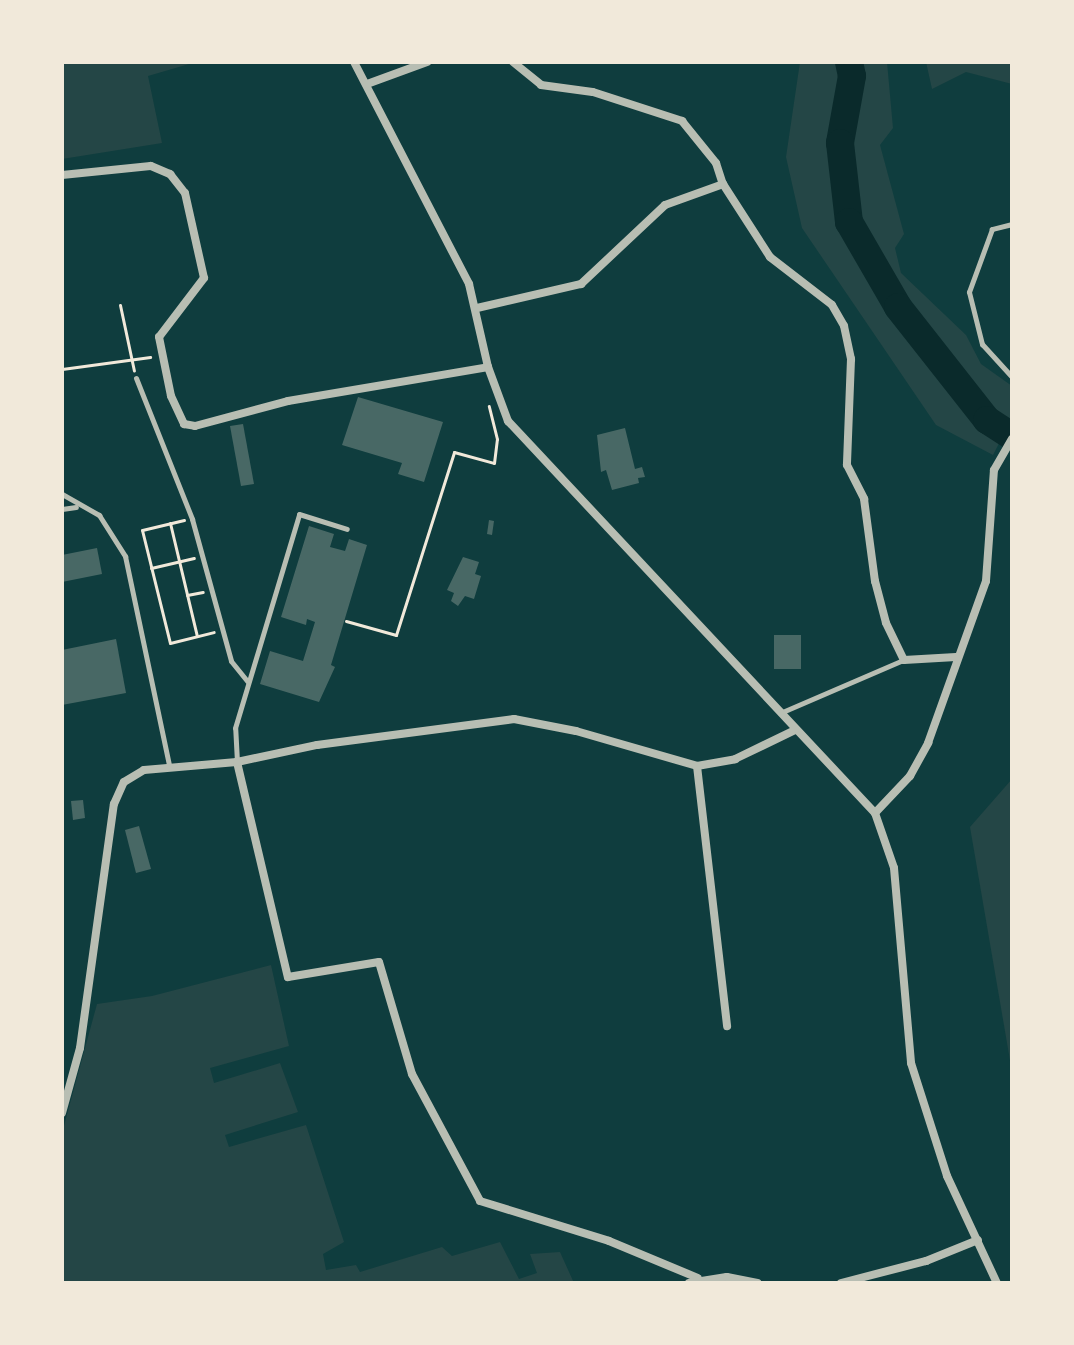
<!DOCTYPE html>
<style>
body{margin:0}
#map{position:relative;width:1074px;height:1345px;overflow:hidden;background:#0f3d3e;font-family:"Noto Sans",sans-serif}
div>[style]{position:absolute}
.green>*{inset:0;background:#244646}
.river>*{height:28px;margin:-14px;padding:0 14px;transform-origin:14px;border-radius:14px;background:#0a2a2b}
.building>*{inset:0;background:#486865}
.path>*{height:3px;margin:-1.5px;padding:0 1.5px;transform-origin:1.5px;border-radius:1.5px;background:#f1e9da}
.service>*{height:5px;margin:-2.5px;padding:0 2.5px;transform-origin:2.5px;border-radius:2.5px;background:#b8beb3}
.minor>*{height:8px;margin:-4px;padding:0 4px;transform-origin:4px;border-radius:4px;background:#b8beb3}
span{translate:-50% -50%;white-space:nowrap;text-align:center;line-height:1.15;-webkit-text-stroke:6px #f1e9da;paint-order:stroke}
.frame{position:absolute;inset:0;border:64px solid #f1e9da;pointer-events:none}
</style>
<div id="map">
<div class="green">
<i style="clip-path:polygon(62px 62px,196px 62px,148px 76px,162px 143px,62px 159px)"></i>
<i style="clip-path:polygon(800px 62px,887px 62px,893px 128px,880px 145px,904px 234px,895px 248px,901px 273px,966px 335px,981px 364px,1012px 386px,1012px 418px,993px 455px,936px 425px,802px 228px,786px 157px)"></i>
<i style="clip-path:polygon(926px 62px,1012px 62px,1012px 84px,966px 72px,932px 89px)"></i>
<i style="clip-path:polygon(1012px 779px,1012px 1072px,970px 827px)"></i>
<i style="clip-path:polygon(271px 965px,289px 1046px,210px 1068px,214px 1083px,280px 1063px,298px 1112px,225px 1135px,229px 1147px,306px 1125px,344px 1242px,323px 1254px,326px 1270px,356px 1265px,360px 1272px,442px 1247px,452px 1256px,500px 1242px,519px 1279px,537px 1273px,530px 1254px,560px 1252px,574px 1283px,62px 1283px,62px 1133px,97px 1004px,152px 996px)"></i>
</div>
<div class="river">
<i style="left:849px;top:62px;width:14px;rotate:78deg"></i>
<i style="left:852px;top:76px;width:68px;rotate:100.2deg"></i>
<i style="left:840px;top:143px;width:80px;rotate:83.5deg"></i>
<i style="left:849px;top:222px;width:98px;rotate:60deg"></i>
<i style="left:898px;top:307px;width:144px;rotate:51.8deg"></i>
<i style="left:987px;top:420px;width:30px;rotate:33deg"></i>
</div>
<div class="building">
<i style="clip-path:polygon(358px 397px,443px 422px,424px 482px,398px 474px,402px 463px,342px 445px)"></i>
<i style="clip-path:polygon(243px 424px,254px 484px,241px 486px,230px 426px)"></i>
<i style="clip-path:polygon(625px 428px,635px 469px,642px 467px,645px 477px,638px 478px,639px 483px,612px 490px,606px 470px,601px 472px,597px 435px)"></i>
<i style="clip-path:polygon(489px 520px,494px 521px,492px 535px,487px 534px)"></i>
<i style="clip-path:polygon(309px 526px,334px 534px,330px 547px,345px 551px,349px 539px,367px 545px,331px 665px,335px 667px,319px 702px,260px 684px,270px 651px,303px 661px,315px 622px,307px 619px,306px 625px,281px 617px)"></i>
<i style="clip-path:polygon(97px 548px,102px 574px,62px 582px,62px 555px)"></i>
<i style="clip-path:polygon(463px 557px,479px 562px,475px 574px,481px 576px,474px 599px,465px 596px,458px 606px,451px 601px,454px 593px,447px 590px)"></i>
<i style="clip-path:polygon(774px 635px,801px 635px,801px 669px,774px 669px)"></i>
<i style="clip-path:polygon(116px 639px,126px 693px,62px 705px,62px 650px)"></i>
<i style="clip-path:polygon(83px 800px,85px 818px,73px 820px,71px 801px)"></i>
<i style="clip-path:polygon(139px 826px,151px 869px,136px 873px,125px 830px)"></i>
</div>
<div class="path">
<i style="left:120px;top:305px;width:67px;rotate:78deg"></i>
<i style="left:62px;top:369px;width:89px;rotate:-7.8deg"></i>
<i style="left:184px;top:520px;width:43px;rotate:166.6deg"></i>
<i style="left:142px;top:530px;width:116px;rotate:76.1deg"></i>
<i style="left:170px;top:643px;width:45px;rotate:-14deg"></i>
<i style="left:170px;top:523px;width:116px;rotate:76.6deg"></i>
<i style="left:151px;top:568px;width:44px;rotate:-13.1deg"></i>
<i style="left:187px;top:595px;width:16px;rotate:-11deg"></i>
<i style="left:346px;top:621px;width:52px;rotate:15.6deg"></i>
<i style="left:396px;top:635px;width:192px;rotate:-72.4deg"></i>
<i style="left:454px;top:452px;width:41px;rotate:15.4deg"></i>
<i style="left:494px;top:463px;width:24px;rotate:-83deg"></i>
<i style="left:497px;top:439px;width:34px;rotate:-104deg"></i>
</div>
<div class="service">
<i style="left:1012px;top:224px;width:21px;rotate:166deg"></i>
<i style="left:992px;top:229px;width:67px;rotate:110.1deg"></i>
<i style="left:969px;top:292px;width:54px;rotate:76deg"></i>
<i style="left:982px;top:344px;width:45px;rotate:47.7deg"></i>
<i style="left:136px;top:378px;width:152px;rotate:68.3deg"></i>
<i style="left:192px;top:519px;width:147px;rotate:74.6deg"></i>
<i style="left:231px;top:661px;width:26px;rotate:51deg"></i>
<i style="left:62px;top:494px;width:43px;rotate:29.6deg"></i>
<i style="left:99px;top:515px;width:49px;rotate:57.6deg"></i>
<i style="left:125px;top:556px;width:214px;rotate:78.1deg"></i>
<i style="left:62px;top:509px;width:14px;rotate:-8deg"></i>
<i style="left:780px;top:713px;width:134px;rotate:-23.3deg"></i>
<i style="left:237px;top:762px;width:34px;rotate:-93deg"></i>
<i style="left:235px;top:728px;width:223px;rotate:-73.3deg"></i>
<i style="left:299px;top:514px;width:50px;rotate:17.4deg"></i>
</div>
<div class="minor">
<i style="left:354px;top:62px;width:250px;rotate:62.6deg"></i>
<i style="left:469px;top:284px;width:85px;rotate:77.1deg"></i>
<i style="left:488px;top:367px;width:58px;rotate:69.7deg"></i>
<i style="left:508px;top:421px;width:537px;rotate:46.89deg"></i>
<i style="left:875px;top:813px;width:58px;rotate:70.9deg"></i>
<i style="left:894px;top:868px;width:196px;rotate:85deg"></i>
<i style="left:911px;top:1063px;width:119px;rotate:72.3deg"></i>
<i style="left:947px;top:1176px;width:118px;rotate:65deg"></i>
<i style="left:513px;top:62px;width:36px;rotate:39deg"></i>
<i style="left:541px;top:85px;width:52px;rotate:7.7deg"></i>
<i style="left:593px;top:92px;width:94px;rotate:18deg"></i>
<i style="left:682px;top:121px;width:54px;rotate:51deg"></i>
<i style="left:716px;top:163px;width:22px;rotate:72deg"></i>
<i style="left:723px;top:184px;width:87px;rotate:57.2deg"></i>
<i style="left:770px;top:257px;width:78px;rotate:37.7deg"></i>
<i style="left:832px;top:305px;width:24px;rotate:60deg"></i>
<i style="left:844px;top:326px;width:34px;rotate:78deg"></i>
<i style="left:851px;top:359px;width:106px;rotate:92.2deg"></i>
<i style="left:847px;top:465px;width:38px;rotate:63deg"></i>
<i style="left:864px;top:499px;width:83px;rotate:82.4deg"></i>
<i style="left:875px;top:581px;width:43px;rotate:75.3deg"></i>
<i style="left:886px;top:623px;width:41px;rotate:64.1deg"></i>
<i style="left:904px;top:660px;width:52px;rotate:-3.3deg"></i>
<i style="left:367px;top:84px;width:64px;rotate:-20.1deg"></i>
<i style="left:62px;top:175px;width:89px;rotate:-5.8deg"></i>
<i style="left:151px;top:166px;width:21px;rotate:23deg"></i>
<i style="left:170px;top:174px;width:24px;rotate:52deg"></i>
<i style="left:185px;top:193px;width:87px;rotate:77.4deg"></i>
<i style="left:204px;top:278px;width:74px;rotate:127.3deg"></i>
<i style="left:159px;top:337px;width:60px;rotate:78.5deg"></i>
<i style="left:171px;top:396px;width:31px;rotate:65deg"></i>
<i style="left:184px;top:424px;width:11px;rotate:10deg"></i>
<i style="left:195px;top:426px;width:96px;rotate:-15deg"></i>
<i style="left:288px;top:401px;width:203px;rotate:-9.6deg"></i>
<i style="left:477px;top:308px;width:107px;rotate:-13deg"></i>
<i style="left:581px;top:284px;width:115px;rotate:-43.2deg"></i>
<i style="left:665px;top:205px;width:62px;rotate:-19.9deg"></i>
<i style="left:237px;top:762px;width:221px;rotate:76.7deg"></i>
<i style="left:288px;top:977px;width:92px;rotate:-9.4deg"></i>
<i style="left:379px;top:962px;width:117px;rotate:73.6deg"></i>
<i style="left:412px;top:1074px;width:144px;rotate:61.8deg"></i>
<i style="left:480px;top:1201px;width:135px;rotate:17.2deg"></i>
<i style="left:609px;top:1241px;width:96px;rotate:22.6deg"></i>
<i style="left:697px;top:766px;width:262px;rotate:83.4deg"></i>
<i style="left:875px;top:813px;width:51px;rotate:-46.6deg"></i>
<i style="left:910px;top:776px;width:38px;rotate:-61deg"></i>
<i style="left:928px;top:743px;width:172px;rotate:-70.3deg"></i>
<i style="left:986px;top:581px;width:111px;rotate:-85.9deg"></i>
<i style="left:994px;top:470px;width:36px;rotate:-60deg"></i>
<i style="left:62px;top:1113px;width:67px;rotate:-74.5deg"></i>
<i style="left:80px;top:1048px;width:246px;rotate:-82.1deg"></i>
<i style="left:114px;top:804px;width:24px;rotate:-66deg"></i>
<i style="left:124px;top:782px;width:23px;rotate:-31deg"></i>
<i style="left:144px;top:770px;width:93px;rotate:-4.9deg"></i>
<i style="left:237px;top:762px;width:82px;rotate:-12deg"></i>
<i style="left:317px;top:745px;width:199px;rotate:-7.5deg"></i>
<i style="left:514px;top:719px;width:63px;rotate:11deg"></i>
<i style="left:576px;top:731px;width:126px;rotate:16.1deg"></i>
<i style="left:697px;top:766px;width:39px;rotate:-10deg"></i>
<i style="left:735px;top:759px;width:67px;rotate:-25.8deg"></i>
<i style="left:689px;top:1283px;width:38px;rotate:-9deg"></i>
<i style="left:727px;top:1277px;width:31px;rotate:11deg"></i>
<i style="left:841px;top:1283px;width:88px;rotate:-14.5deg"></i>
<i style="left:926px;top:1261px;width:56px;rotate:-22deg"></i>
</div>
<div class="frame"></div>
</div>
